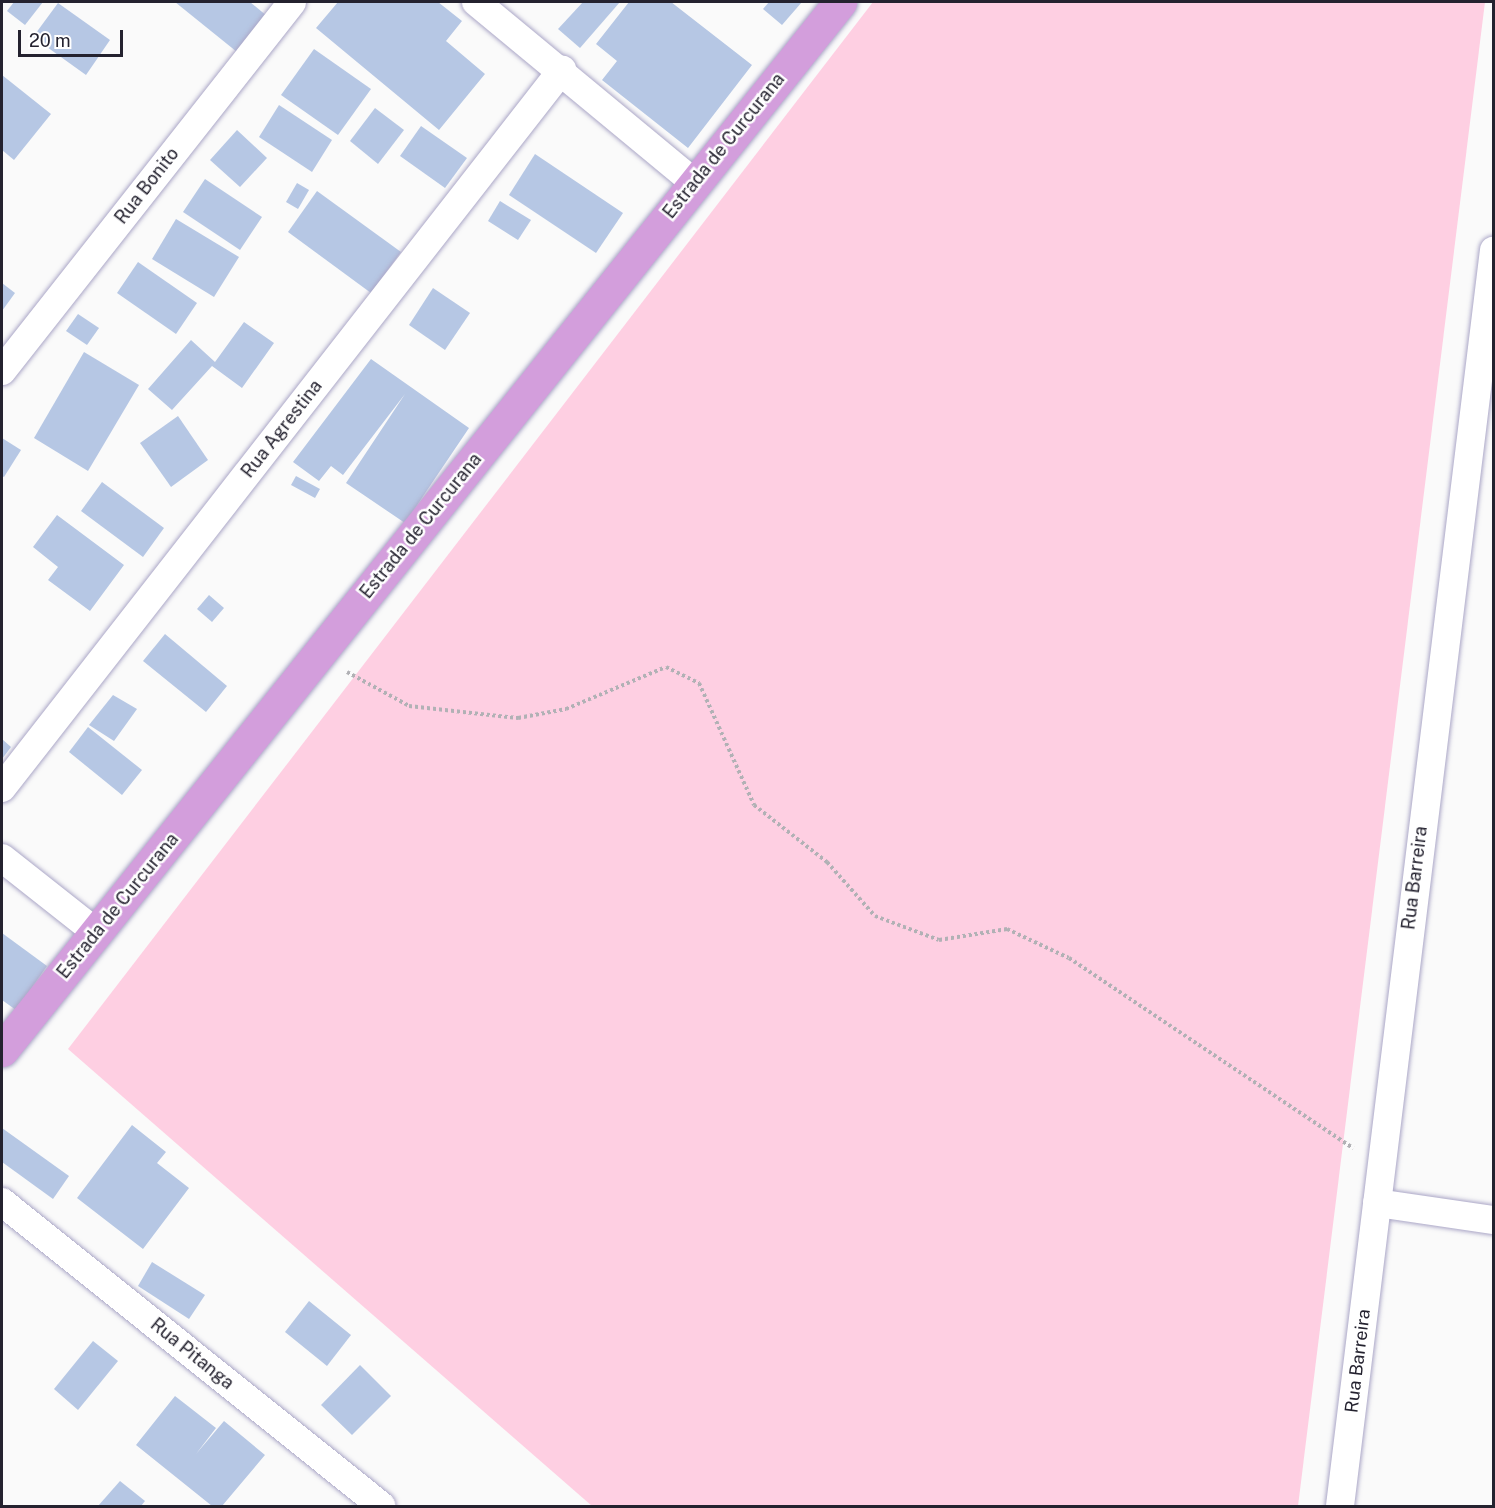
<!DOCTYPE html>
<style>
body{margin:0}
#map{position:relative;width:1495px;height:1508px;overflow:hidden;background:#fafafa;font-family:"Public Sans",sans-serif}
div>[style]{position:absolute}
.green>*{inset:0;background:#fecfe2}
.building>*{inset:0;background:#b6c7e4}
.path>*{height:4px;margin-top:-2px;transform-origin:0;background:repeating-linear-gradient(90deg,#b1b1b5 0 3px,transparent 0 6px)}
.roads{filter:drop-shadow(0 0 2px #aba7c7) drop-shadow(0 0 2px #aba7c7)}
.street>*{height:28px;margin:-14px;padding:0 14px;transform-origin:14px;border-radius:14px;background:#fff}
.primary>*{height:33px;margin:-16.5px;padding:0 16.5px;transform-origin:16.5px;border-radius:16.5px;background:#d39edc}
span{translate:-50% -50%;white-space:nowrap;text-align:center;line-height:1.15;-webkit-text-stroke:5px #fff;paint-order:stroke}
.street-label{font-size:18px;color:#24222f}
.frame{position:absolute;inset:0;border:3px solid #24222f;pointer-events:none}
.scale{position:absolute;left:18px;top:30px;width:105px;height:27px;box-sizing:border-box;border:3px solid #24222f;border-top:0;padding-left:8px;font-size:18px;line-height:21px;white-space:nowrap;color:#24222f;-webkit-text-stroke:4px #fff;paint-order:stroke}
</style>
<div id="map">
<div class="green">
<i style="clip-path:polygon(873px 2px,1485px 2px,1298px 1506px,592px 1506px,68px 1049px)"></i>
</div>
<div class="building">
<i style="clip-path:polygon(14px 2px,43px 2px,25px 25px,7px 11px)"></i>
<i style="clip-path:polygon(175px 2px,250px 2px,267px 16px,237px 52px)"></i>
<i style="clip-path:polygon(338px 2px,438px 2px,462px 21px,446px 41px,485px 74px,439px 130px,316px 28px)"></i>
<i style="clip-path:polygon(583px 2px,620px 2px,580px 48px,558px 29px)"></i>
<i style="clip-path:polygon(629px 2px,671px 2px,752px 65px,688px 148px,602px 80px,617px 61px,596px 44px)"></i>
<i style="clip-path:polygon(769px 2px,802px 2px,782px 25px,763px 9px)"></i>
<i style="clip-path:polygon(58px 3px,110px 40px,86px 75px,33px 37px)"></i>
<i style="clip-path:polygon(314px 49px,371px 89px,338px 135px,281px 95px)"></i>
<i style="clip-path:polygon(2px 75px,51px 114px,14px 160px,2px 150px)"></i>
<i style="clip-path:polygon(279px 105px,332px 140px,312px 172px,259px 137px)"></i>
<i style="clip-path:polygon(375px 108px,404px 130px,378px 164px,350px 141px)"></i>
<i style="clip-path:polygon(421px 126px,467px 158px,445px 188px,400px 156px)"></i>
<i style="clip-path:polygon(237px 130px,267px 158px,240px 187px,210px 160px)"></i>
<i style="clip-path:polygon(535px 154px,623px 213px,596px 253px,509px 195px)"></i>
<i style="clip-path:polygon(205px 179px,262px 217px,240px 250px,183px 212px)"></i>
<i style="clip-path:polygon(297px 183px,309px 190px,298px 209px,286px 202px)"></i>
<i style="clip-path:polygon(317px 191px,401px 252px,371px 293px,288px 232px)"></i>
<i style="clip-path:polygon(500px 201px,531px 220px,518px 240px,488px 221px)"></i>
<i style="clip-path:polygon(176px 219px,239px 257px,214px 297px,152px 259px)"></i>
<i style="clip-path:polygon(138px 262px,197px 303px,176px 334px,117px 293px)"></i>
<i style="clip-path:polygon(2px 283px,15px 293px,2px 311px)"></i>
<i style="clip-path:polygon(433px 288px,470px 313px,445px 350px,409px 325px)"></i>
<i style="clip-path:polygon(78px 314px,99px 328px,87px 345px,66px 331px)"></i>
<i style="clip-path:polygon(244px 322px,274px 343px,242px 388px,212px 366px,172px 410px,148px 389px,191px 340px,215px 362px)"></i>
<i style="clip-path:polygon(84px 352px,139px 385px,88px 471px,34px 438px)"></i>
<i style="clip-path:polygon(371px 359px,469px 428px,405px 523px,346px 483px,405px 394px,343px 475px,331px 466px,319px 481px,293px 462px)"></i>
<i style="clip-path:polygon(178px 416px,208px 460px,171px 487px,140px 443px)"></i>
<i style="clip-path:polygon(2px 438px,21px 450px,4px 477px,2px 476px)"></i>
<i style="clip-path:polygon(296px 476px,320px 489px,315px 498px,291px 485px)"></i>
<i style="clip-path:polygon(102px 482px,164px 528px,143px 557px,81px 511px)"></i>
<i style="clip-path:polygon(57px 515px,124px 565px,90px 611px,48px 580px,58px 567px,33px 547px)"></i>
<i style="clip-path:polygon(209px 595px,224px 608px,212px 622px,197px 609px)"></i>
<i style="clip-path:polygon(165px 634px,227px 686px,206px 712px,143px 661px)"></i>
<i style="clip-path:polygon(113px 695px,137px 709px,114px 741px,89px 725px)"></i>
<i style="clip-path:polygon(88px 727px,142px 770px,122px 795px,69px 752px)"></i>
<i style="clip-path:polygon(2px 739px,11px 747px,2px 759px)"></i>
<i style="clip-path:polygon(2px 933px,47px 966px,16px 1010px,2px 1000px)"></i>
<i style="clip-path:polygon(132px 1125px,166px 1152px,157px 1163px,189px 1188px,143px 1249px,77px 1198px)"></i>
<i style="clip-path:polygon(2px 1128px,69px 1176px,53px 1199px,2px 1162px)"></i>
<i style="clip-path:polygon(152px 1262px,205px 1295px,189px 1319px,138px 1286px)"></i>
<i style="clip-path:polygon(309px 1301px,351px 1335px,327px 1366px,285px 1332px)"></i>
<i style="clip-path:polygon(93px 1341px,118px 1361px,78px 1410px,54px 1389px)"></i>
<i style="clip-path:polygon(360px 1365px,391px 1396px,352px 1435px,321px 1405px)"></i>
<i style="clip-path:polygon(175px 1396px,216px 1428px,196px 1454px,224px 1421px,265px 1455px,222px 1506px,212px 1506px,136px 1445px)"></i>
<i style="clip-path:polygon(120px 1481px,145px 1501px,141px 1506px,98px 1506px)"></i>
</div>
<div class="path">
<i style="left:347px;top:672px;width:71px;rotate:28.7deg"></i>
<i style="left:409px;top:706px;width:110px;rotate:6.3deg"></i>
<i style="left:518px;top:718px;width:49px;rotate:-10.6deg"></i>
<i style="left:566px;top:709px;width:108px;rotate:-22.8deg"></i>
<i style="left:666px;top:667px;width:37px;rotate:26deg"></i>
<i style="left:699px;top:683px;width:134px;rotate:65.7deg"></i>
<i style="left:754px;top:805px;width:93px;rotate:38deg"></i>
<i style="left:827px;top:862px;width:72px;rotate:48.4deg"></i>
<i style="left:875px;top:916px;width:68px;rotate:20.6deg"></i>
<i style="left:939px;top:940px;width:69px;rotate:-9.2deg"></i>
<i style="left:1007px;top:929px;width:68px;rotate:25.1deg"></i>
<i style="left:1069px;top:958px;width:342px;rotate:33.8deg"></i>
</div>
<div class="roads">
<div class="street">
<i style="left:476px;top:2px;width:284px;rotate:39.6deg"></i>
<i style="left:2px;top:371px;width:469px;rotate:-51.8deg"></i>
<i style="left:2px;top:788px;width:911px;rotate:-52.05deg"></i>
<i style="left:2px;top:858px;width:121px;rotate:38.3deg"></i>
<i style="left:2px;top:1202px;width:486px;rotate:38.7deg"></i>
<i style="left:1377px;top:1203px;width:118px;rotate:8.3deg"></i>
<i style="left:1340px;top:1506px;width:1265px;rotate:-83.01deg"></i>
</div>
<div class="primary">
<i style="left:2px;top:1050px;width:1342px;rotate:-51.35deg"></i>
</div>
</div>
<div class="street-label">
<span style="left:724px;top:146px;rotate:-51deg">Estrada de Curcurana</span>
<span style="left:147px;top:186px;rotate:-52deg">Rua Bonito</span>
<span style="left:282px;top:429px;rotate:-52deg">Rua Agrestina</span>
<span style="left:421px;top:526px;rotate:-51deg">Estrada de Curcurana</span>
<span style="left:1415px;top:878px;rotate:-83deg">Rua Barreira</span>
<span style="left:118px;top:906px;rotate:-51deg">Estrada de Curcurana</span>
<span style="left:192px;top:1354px;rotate:39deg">Rua Pitanga</span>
<span style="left:1358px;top:1361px;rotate:-83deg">Rua Barreira</span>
</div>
<div class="frame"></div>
<div class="scale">20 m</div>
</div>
